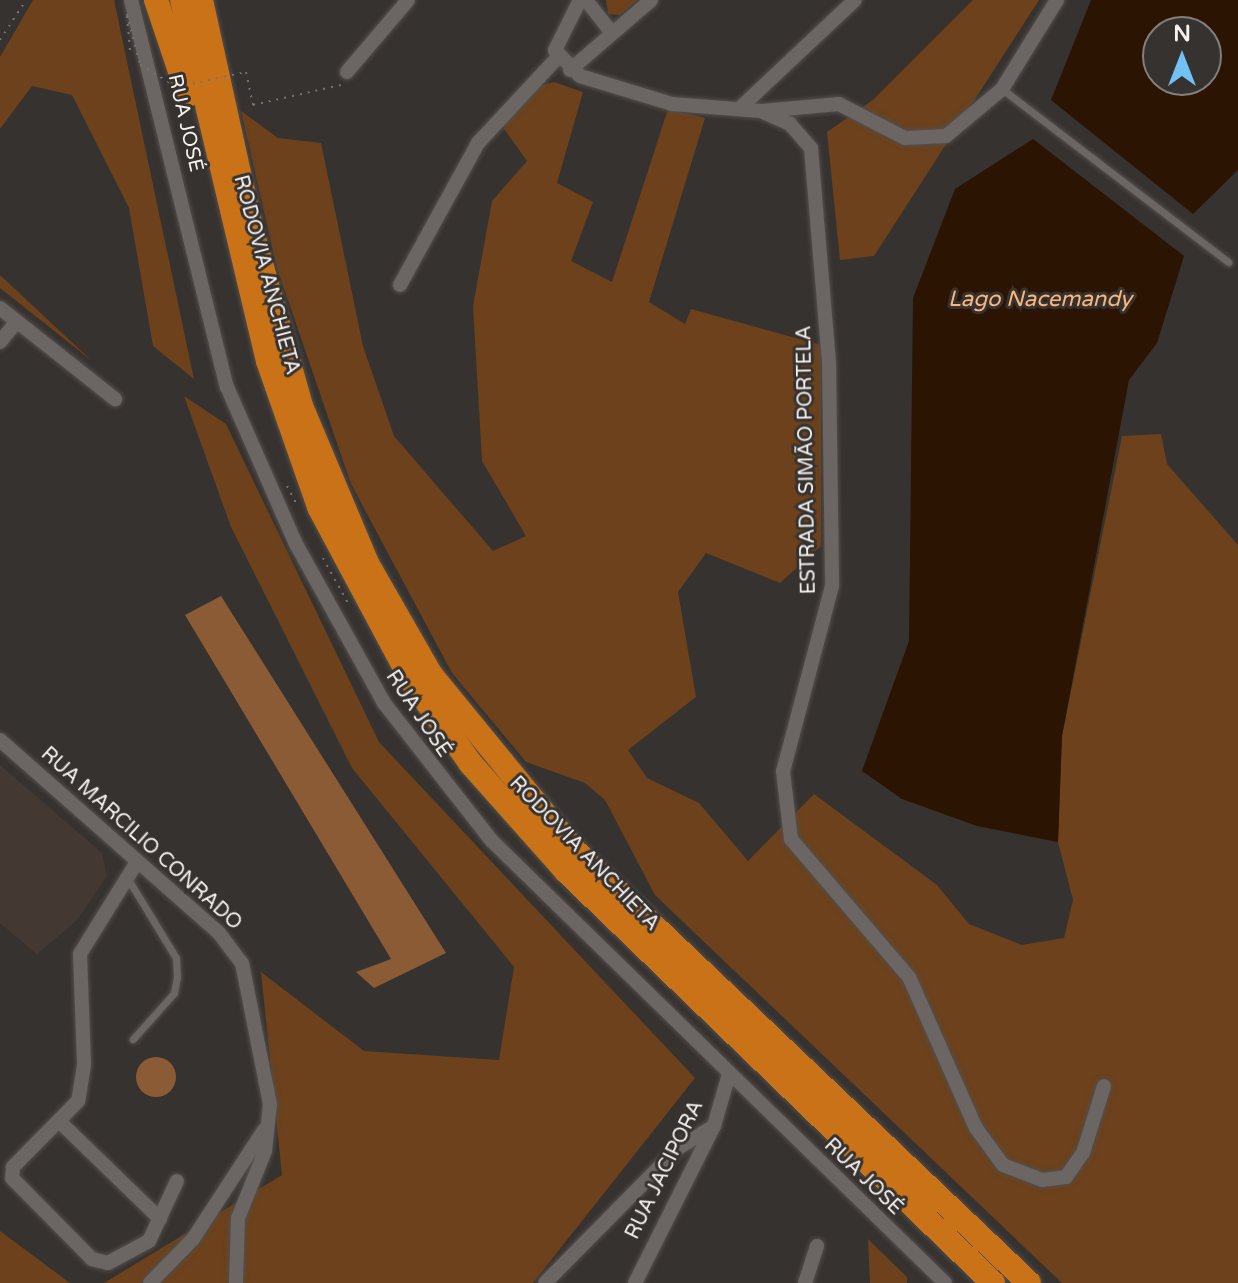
<!DOCTYPE html>
<meta charset="utf-8">
<style>
body{margin:0}
#map{position:relative;width:1238px;height:1283px;overflow:hidden;background:#36322f;font-family:"Varela Round",sans-serif}
div>[style]{position:absolute}
.built>*{inset:0;background:#433932}
.green>*{inset:0;background:#6c411b}
.water>*{inset:0;background:#2b1401}
.building>*{inset:0;background:#8a5b34}
.round{border-radius:50%}
.path>*{height:2px;margin-top:-1px;transform-origin:0;background:repeating-linear-gradient(90deg,#767370 0 2px,transparent 0 8px)}
.roads{filter:drop-shadow(0 0 2px #524e4b) drop-shadow(0 0 2px #524e4b)}
.service>*{height:7px;margin:-3.5px;padding:0 3.5px;transform-origin:3.5px;border-radius:3.5px;background:#6b6663}
.minor>*{height:14px;margin:-7px;padding:0 7px;transform-origin:7px;border-radius:7px;background:#6b6663}
.motorway>*{height:24px;margin:-12px;padding:0 12px;transform-origin:12px;border-radius:12px;background:#c97217}
.path-bridge>*{height:2px;margin-top:-1px;transform-origin:0;background:repeating-linear-gradient(90deg,#767370 0 2px,transparent 0 8px)}
span{translate:-50% -50%;white-space:nowrap;text-align:center;line-height:1.15;-webkit-text-stroke:6px #36322f;paint-order:stroke}
.street-label{font-size:20px;color:#f6f3f1}
.water-label{font-size:22px;color:#fdb57b;font-style:italic}
.north{position:absolute;left:1142px;top:16px;width:80px;height:80px;box-sizing:border-box;background:#36322f;border:2px solid #837f7d;border-radius:50%;rotate:0deg;font-size:22px;font-weight:700;line-height:32px;text-align:center;color:#f6f3f1}
.north::after{content:'';display:block;margin:auto;width:28px;height:36px;background:#72c1f5;clip-path:polygon(50% 0,100% 100%,50% 72%,0 100%)}
</style>
<div id="map">
<div class="built">
<i style="clip-path:polygon(0 765px,102px 853px,107px 876px,76px 921px,37px 954px,0 923px)"></i>
</div>
<div class="green">
<i style="clip-path:polygon(33px 0,114px 0,194px 379px,153px 346px,129px 208px,72px 95px,32px 86px,0 129px,0 57px)"></i>
<i style="clip-path:polygon(606px 0,638px 0,620px 15px,608px 14px)"></i>
<i style="clip-path:polygon(973px 0,1039px 0,874px 256px,840px 260px,827px 132px,873px 100px)"></i>
<i style="clip-path:polygon(554px 82px,583px 92px,557px 183px,593px 202px,571px 261px,612px 282px,668px 109px,705px 118px,649px 302px,685px 324px,691px 309px,821px 345px,821px 546px,780px 583px,706px 553px,678px 592px,696px 697px,628px 750px,647px 778px,699px 803px,748px 861px,814px 794px,937px 885px,969px 924px,1022px 945px,1064px 938px,1073px 900px,1058px 842px,1062px 736px,1122px 436px,1161px 434px,1167px 464px,1238px 545px,1238px 1283px,1062px 1283px,655px 895px,605px 800px,585px 783px,526px 762px,452px 673px,351px 484px,277px 268px,241px 111px,278px 138px,321px 143px,363px 346px,394px 436px,493px 551px,526px 536px,482px 461px,473px 306px,492px 201px,527px 161px,502px 126px,537px 86px)"></i>
<i style="clip-path:polygon(0 275px,92px 361px,0 288px)"></i>
<i style="clip-path:polygon(184px 396px,226px 424px,379px 742px,695px 1078px,533px 1283px,104px 1283px,282px 1175px,261px 972px,364px 1051px,499px 1060px,514px 967px,352px 768px,231px 527px)"></i>
<i style="clip-path:polygon(0 1231px,70px 1283px,0 1283px)"></i>
<i style="clip-path:polygon(868px 1239px,907px 1277px,907px 1283px,870px 1283px)"></i>
</div>
<div class="water">
<i style="clip-path:polygon(evenodd,1091px 0,1238px 0,1238px 170px,1193px 214px,1051px 100px,1091px 0,1206px 32px,1206px 80px,1158px 80px,1158px 32px,1206px 32px)"></i>
<i style="clip-path:polygon(1033px 139px,1184px 256px,1157px 343px,1129px 380px,1062px 736px,1058px 842px,977px 826px,902px 799px,862px 771px,909px 641px,913px 298px,955px 189px)"></i>
</div>
<div class="building">
<i style="clip-path:polygon(221px 596px,446px 953px,374px 988px,356px 972px,391px 959px,185px 615px)"></i>
<i class="round" style="left:136px;top:1057px;width:40px;height:40px"></i>
</div>
<div class="path">
<i style="left:0;top:40px;width:48px;rotate:-57deg"></i>
<i style="left:253px;top:105px;width:90px;rotate:-12.8deg"></i>
<i style="left:287px;top:486px;width:21px;rotate:62deg"></i>
<i style="left:323px;top:558px;width:54px;rotate:61deg"></i>
</div>
<div class="roads">
<div class="service">
<i style="left:1002px;top:89px;width:285px;rotate:37.4deg"></i>
<i style="left:128px;top:879px;width:92px;rotate:58.7deg"></i>
<i style="left:176px;top:958px;width:19px;rotate:87deg"></i>
<i style="left:177px;top:977px;width:16px;rotate:101deg"></i>
<i style="left:174px;top:993px;width:62px;rotate:131.7deg"></i>
</div>
<div class="minor">
<i style="left:131px;top:0;width:399px;rotate:76.1deg"></i>
<i style="left:227px;top:387px;width:171px;rotate:66.3deg"></i>
<i style="left:296px;top:544px;width:182px;rotate:61deg"></i>
<i style="left:384px;top:703px;width:175px;rotate:52deg"></i>
<i style="left:492px;top:841px;width:633px;rotate:44.3deg"></i>
<i style="left:580px;top:0;width:56px;rotate:116.6deg"></i>
<i style="left:555px;top:50px;width:36px;rotate:46deg"></i>
<i style="left:580px;top:76px;width:96px;rotate:16.9deg"></i>
<i style="left:672px;top:104px;width:89px;rotate:4.5deg"></i>
<i style="left:761px;top:111px;width:32px;rotate:24deg"></i>
<i style="left:790px;top:124px;width:32px;rotate:49deg"></i>
<i style="left:811px;top:148px;width:216px;rotate:85.2deg"></i>
<i style="left:829px;top:363px;width:223px;rotate:89.2deg"></i>
<i style="left:832px;top:586px;width:191px;rotate:104.8deg"></i>
<i style="left:783px;top:771px;width:68px;rotate:83.3deg"></i>
<i style="left:791px;top:839px;width:182px;rotate:49.5deg"></i>
<i style="left:909px;top:977px;width:165px;rotate:66.1deg"></i>
<i style="left:976px;top:1128px;width:46px;rotate:53.9deg"></i>
<i style="left:1003px;top:1165px;width:42px;rotate:21deg"></i>
<i style="left:1042px;top:1180px;width:24px;rotate:-7deg"></i>
<i style="left:1066px;top:1177px;width:29px;rotate:-55deg"></i>
<i style="left:1083px;top:1153px;width:70px;rotate:-72.6deg"></i>
<i style="left:586px;top:0;width:42px;rotate:51.8deg"></i>
<i style="left:570px;top:70px;width:107px;rotate:-40.8deg"></i>
<i style="left:347px;top:72px;width:94px;rotate:-49.7deg"></i>
<i style="left:741px;top:107px;width:156px;rotate:-43.2deg"></i>
<i style="left:762px;top:111px;width:77px;rotate:-5.2deg"></i>
<i style="left:839px;top:104px;width:74px;rotate:27.3deg"></i>
<i style="left:905px;top:138px;width:41px;rotate:-2.8deg"></i>
<i style="left:946px;top:136px;width:73px;rotate:-40deg"></i>
<i style="left:1002px;top:89px;width:105px;rotate:-58.3deg"></i>
<i style="left:400px;top:285px;width:162px;rotate:-61.2deg"></i>
<i style="left:478px;top:143px;width:116px;rotate:-47.1deg"></i>
<i style="left:0;top:308px;width:147px;rotate:38.4deg"></i>
<i style="left:0;top:342px;width:26px;rotate:-51deg"></i>
<i style="left:0;top:740px;width:292px;rotate:41.4deg"></i>
<i style="left:219px;top:933px;width:38px;rotate:53deg"></i>
<i style="left:242px;top:963px;width:144px;rotate:78.8deg"></i>
<i style="left:270px;top:1104px;width:47px;rotate:96.1deg"></i>
<i style="left:265px;top:1151px;width:72px;rotate:111.9deg"></i>
<i style="left:238px;top:1218px;width:65px;rotate:91.8deg"></i>
<i style="left:137px;top:862px;width:108px;rotate:121.8deg"></i>
<i style="left:80px;top:954px;width:111px;rotate:87.9deg"></i>
<i style="left:84px;top:1065px;width:36px;rotate:99deg"></i>
<i style="left:78px;top:1101px;width:93px;rotate:134.6deg"></i>
<i style="left:13px;top:1167px;width:11px;rotate:95deg"></i>
<i style="left:12px;top:1178px;width:114px;rotate:45.4deg"></i>
<i style="left:92px;top:1259px;width:16px;rotate:14deg"></i>
<i style="left:108px;top:1263px;width:47px;rotate:-28.2deg"></i>
<i style="left:149px;top:1241px;width:66px;rotate:-65deg"></i>
<i style="left:61px;top:1123px;width:138px;rotate:44.1deg"></i>
<i style="left:150px;top:1283px;width:62px;rotate:-45.7deg"></i>
<i style="left:193px;top:1239px;width:130px;rotate:-56.9deg"></i>
<i style="left:545px;top:1283px;width:190px;rotate:-45.4deg"></i>
<i style="left:678px;top:1148px;width:42px;rotate:-31.4deg"></i>
<i style="left:635px;top:1283px;width:176px;rotate:-63.3deg"></i>
<i style="left:714px;top:1126px;width:54px;rotate:-73.9deg"></i>
<i style="left:805px;top:1283px;width:39px;rotate:-72deg"></i>
</div>
<div class="motorway">
<i style="left:156px;top:0;width:100px;rotate:71.4deg"></i>
<i style="left:182px;top:0;width:371px;rotate:76.6deg"></i>
<i style="left:268px;top:361px;width:155px;rotate:70.7deg"></i>
<i style="left:319px;top:507px;width:197px;rotate:61.9deg"></i>
<i style="left:412px;top:681px;width:102px;rotate:54.6deg"></i>
<i style="left:471px;top:764px;width:144px;rotate:48.4deg"></i>
<i style="left:567px;top:872px;width:592px;rotate:43.97deg"></i>
<i style="left:201px;top:0;width:233px;rotate:77.6deg"></i>
<i style="left:251px;top:228px;width:185px;rotate:74.3deg"></i>
<i style="left:301px;top:406px;width:173px;rotate:67.2deg"></i>
<i style="left:368px;top:565px;width:127px;rotate:60.2deg"></i>
<i style="left:431px;top:675px;width:229px;rotate:50.7deg"></i>
<i style="left:576px;top:852px;width:625px;rotate:43.57deg"></i>
</div>
</div>
<div class="path-bridge">
<i style="left:130px;top:50px;width:36px;rotate:-95deg"></i>
<i style="left:127px;top:14px;width:53px;rotate:75.7deg"></i>
<i style="left:140px;top:65px;width:43px;rotate:30.7deg"></i>
<i style="left:177px;top:87px;width:71px;rotate:-12.3deg"></i>
<i style="left:246px;top:72px;width:34px;rotate:78deg"></i>
</div>
<div class="street-label">
<span style="left:185px;top:123px;rotate:77deg">RUA JOSÉ</span>
<span style="left:266px;top:275px;rotate:75deg">RODOVIA ANCHIETA</span>
<span style="left:807px;top:460px;rotate:-91deg">ESTRADA SIMÃO PORTELA</span>
<span style="left:418px;top:714px;rotate:56deg">RUA JOSÉ</span>
<span style="left:141px;top:839px;rotate:42deg">RUA MARCILIO CONRADO</span>
<span style="left:584px;top:854px;rotate:46deg">RODOVIA ANCHIETA</span>
<span style="left:665px;top:1170px;rotate:-64deg">RUA JACIPORA</span>
<span style="left:863px;top:1177px;rotate:44deg">RUA JOSÉ</span>
</div>
<div class="water-label">
<span style="left:1040px;top:300px">Lago Nacemandy</span>
</div>
<div class="north">N</div>
</div>
